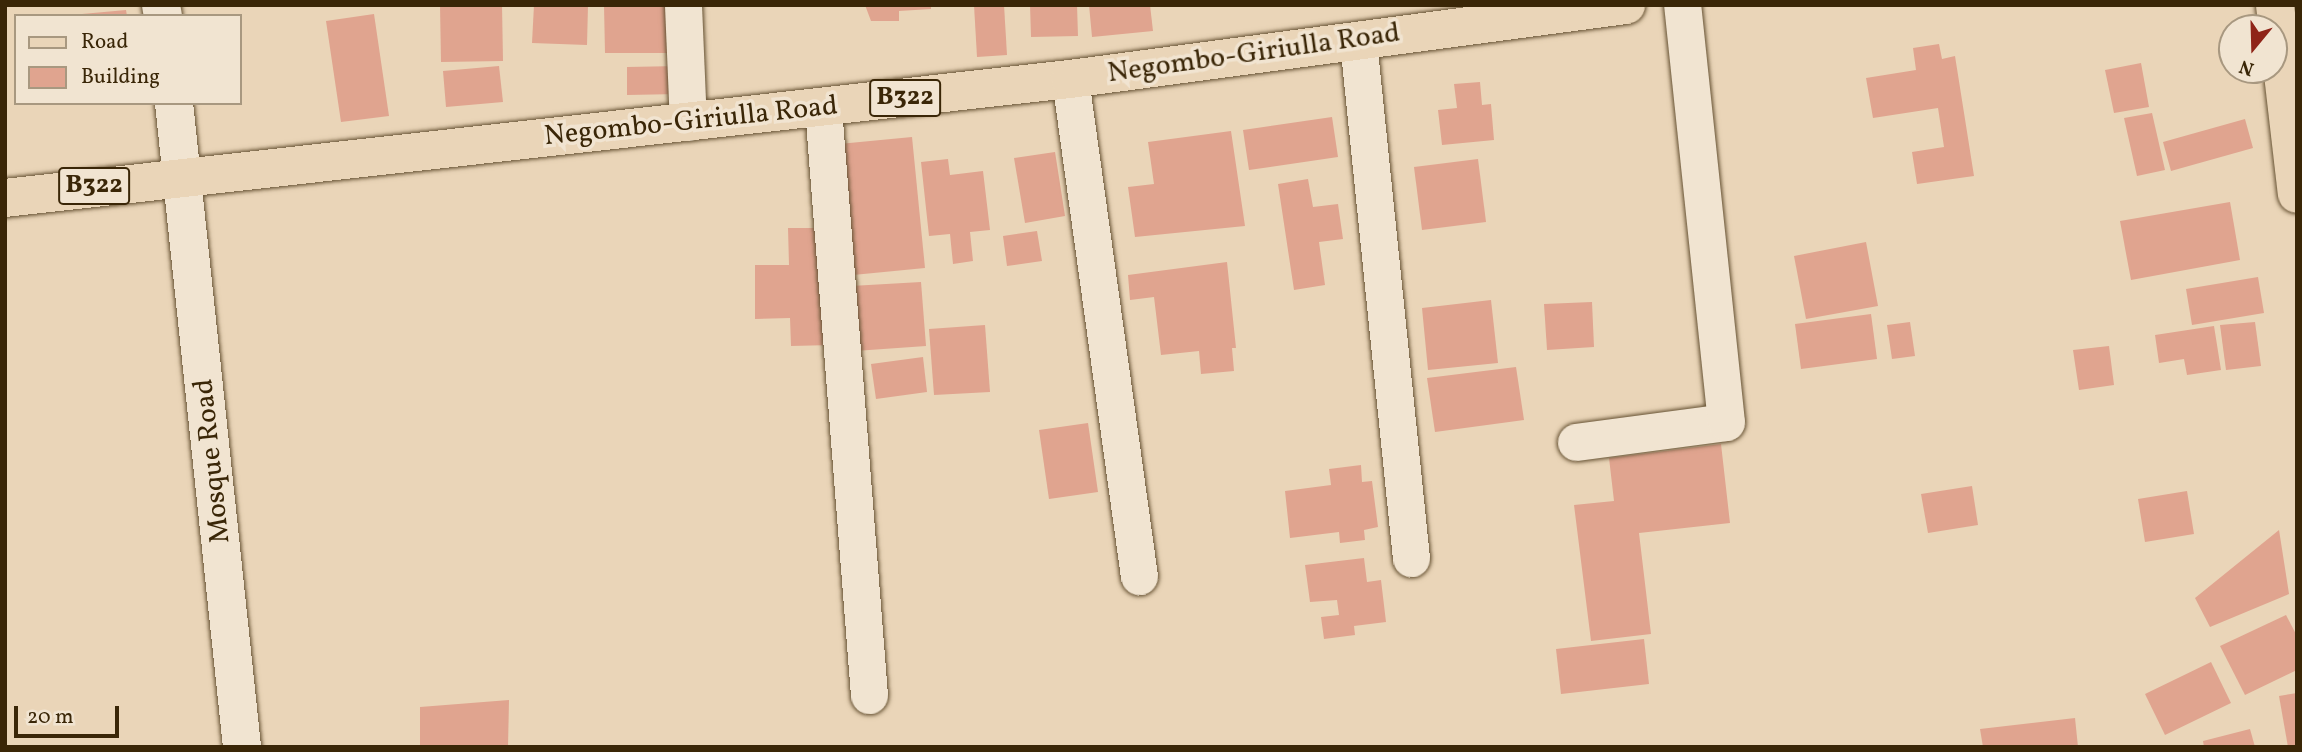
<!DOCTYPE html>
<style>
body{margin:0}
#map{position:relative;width:2302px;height:752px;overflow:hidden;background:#ead5b8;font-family:Vollkorn,serif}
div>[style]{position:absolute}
.building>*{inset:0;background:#e0a48f}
.roads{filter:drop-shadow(0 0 2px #665233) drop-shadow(0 0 2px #665233)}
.minor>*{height:37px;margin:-18.5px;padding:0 18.5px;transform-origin:18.5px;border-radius:18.5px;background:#f1e4d1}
.tertiary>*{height:38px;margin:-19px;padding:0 19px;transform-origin:19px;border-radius:19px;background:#f1e4d1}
.primary>*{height:38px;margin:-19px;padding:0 19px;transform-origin:19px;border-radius:19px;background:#ead5b8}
.trunk>*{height:38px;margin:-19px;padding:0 19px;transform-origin:19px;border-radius:19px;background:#ead5b8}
span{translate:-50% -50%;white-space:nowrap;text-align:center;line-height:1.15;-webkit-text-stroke:7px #f1e4d1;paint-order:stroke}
.shield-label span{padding:2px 5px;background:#f1e4d1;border:2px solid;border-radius:5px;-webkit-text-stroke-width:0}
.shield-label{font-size:26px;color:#3a2607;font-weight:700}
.street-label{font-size:28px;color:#3a2607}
.frame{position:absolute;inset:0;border:7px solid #3a2607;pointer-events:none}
.legend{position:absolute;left:14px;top:14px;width:228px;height:91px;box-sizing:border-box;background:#f1e4d1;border:2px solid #a89880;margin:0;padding:9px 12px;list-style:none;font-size:21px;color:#3a2607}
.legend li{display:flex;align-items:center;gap:14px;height:35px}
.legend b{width:35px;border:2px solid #a89880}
.north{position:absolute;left:2218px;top:14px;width:70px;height:70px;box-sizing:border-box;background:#f1e4d1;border:2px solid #a89880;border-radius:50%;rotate:199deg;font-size:19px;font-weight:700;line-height:28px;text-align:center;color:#3a2607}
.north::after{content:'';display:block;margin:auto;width:24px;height:32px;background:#8f2418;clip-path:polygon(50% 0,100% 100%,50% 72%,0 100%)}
.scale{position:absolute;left:14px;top:706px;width:105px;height:32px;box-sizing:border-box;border:4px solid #3a2607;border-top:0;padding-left:9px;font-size:21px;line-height:24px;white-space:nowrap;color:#3a2607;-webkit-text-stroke:5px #f1e4d1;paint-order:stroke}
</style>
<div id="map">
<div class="building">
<i style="clip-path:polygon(440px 5px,502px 5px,503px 61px,441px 62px)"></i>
<i style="clip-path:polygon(534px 5px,588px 5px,587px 45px,532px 43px)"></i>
<i style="clip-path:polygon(604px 5px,678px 5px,679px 53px,605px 53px)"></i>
<i style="clip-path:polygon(865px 5px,931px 5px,931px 9px,899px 11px,899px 21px,871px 21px)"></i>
<i style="clip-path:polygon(974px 5px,1004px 5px,1007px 55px,977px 57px)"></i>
<i style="clip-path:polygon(1030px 5px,1077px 5px,1078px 36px,1031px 37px)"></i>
<i style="clip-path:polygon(1089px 5px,1150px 5px,1153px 31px,1092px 37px)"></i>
<i style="clip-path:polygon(126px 10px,127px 16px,82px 16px,82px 14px)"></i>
<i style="clip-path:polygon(374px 14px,389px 116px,341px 122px,326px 21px)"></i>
<i style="clip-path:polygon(1939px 44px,1942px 59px,1955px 56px,1974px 176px,1917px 184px,1912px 152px,1944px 147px,1938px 108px,1873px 118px,1866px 78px,1916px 70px,1913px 48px)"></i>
<i style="clip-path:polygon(2141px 63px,2149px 107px,2114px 113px,2105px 70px)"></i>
<i style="clip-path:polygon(499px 66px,503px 102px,446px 107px,443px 71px)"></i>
<i style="clip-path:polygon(679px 66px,679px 94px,627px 95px,627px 67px)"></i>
<i style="clip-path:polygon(1480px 82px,1482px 105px,1491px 104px,1494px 140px,1442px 145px,1438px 110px,1457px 108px,1454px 84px)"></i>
<i style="clip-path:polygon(2152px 113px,2165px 170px,2137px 176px,2124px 118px)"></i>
<i style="clip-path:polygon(1332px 117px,1338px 157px,1249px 170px,1243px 130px)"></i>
<i style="clip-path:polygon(2245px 119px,2253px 148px,2171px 171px,2163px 142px)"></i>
<i style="clip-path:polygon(1231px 131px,1245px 226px,1135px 237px,1128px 187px,1154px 184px,1148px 142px)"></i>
<i style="clip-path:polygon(912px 137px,925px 268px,853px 275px,839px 144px)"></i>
<i style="clip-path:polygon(1055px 152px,1065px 216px,1025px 223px,1014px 158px)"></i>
<i style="clip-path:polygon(948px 159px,950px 175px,983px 171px,990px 230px,970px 232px,973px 261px,953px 264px,950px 234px,929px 236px,921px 162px)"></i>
<i style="clip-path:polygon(1478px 159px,1486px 222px,1422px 230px,1414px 167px)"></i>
<i style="clip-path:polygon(1308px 179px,1313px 207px,1338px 204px,1343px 239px,1319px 242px,1325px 285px,1294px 290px,1278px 184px)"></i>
<i style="clip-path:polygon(2230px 202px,2240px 260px,2131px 280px,2120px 221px)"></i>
<i style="clip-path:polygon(788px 228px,829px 228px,832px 345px,791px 346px,790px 318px,755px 319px,755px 265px,789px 265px)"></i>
<i style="clip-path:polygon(1037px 231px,1042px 261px,1007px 266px,1003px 236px)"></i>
<i style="clip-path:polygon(1866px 242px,1878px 306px,1806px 319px,1794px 256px)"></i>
<i style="clip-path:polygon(1227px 262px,1236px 348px,1232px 348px,1234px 371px,1201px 374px,1199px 351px,1161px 355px,1154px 297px,1130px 300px,1128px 275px)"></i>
<i style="clip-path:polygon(2258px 277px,2264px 313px,2192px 325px,2186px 289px)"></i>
<i style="clip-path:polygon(921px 282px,926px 346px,855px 351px,851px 286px)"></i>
<i style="clip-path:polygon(1491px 300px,1498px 363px,1428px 370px,1422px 308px)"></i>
<i style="clip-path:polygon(1592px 302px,1594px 347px,1547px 350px,1544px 304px)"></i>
<i style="clip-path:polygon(1871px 314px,1877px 359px,1801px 369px,1795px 324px)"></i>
<i style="clip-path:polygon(1910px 322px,1915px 356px,1892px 359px,1887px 325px)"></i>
<i style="clip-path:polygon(2255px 322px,2261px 366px,2226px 370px,2220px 325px)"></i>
<i style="clip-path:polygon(985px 325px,990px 392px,934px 395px,929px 329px)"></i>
<i style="clip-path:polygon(2214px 326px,2221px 370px,2187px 375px,2184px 359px,2159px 363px,2155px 335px)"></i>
<i style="clip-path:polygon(2109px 346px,2114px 385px,2079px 390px,2073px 350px)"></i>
<i style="clip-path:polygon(923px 357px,927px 392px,876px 399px,871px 364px)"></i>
<i style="clip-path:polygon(1516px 367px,1524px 420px,1435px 432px,1427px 378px)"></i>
<i style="clip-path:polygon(1088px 423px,1098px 492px,1049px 499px,1039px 430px)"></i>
<i style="clip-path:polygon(1721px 444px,1730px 523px,1639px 533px,1651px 634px,1591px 641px,1574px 505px,1614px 501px,1609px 458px)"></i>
<i style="clip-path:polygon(1361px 465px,1362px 482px,1372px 481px,1378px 527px,1364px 530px,1365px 540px,1340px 543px,1339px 532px,1290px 538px,1285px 491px,1331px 485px,1329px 469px)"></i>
<i style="clip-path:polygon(1972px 486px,1978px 525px,1928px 533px,1921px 494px)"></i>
<i style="clip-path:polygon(2187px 491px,2194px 534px,2145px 542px,2138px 499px)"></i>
<i style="clip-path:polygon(2279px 530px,2289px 594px,2210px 627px,2195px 598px)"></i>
<i style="clip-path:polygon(1364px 558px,1367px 582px,1381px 580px,1386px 622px,1354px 626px,1355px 635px,1324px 639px,1321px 617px,1339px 615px,1337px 600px,1310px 602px,1305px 565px)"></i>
<i style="clip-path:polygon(2286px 615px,2297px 636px,2297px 670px,2245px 695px,2220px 646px)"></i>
<i style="clip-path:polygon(1644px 639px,1649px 684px,1561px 694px,1556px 649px)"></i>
<i style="clip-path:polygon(2211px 662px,2231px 703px,2165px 735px,2145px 694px)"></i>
<i style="clip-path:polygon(2297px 693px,2297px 747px,2288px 747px,2279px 696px)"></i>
<i style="clip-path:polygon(509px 700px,508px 747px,420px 747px,420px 707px)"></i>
<i style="clip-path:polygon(2075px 718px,2078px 747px,1983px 747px,1980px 729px)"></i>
<i style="clip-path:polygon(2250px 729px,2255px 747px,2204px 747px,2203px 741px)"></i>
</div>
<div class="roads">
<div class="minor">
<i style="left:683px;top:5px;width:117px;rotate:87.6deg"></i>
<i style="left:1358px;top:41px;width:520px;rotate:84.15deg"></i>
<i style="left:1070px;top:79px;width:502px;rotate:82.1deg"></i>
<i style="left:823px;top:108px;width:589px;rotate:85.52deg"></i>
<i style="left:1576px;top:442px;width:151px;rotate:-7.6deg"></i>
<i style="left:1726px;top:422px;width:419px;rotate:-96deg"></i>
</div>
<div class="tertiary">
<i style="left:161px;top:5px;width:11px;rotate:80deg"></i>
<i style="left:174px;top:103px;width:648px;rotate:83.97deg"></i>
</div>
<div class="primary">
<i style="left:5px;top:198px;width:1072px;rotate:-6.38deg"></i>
<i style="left:1070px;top:79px;width:561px;rotate:-7.58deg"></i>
</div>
<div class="trunk">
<i style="left:2275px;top:5px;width:190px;rotate:83.4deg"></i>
</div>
</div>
<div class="shield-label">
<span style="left:905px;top:98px">B322</span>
<span style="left:94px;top:186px">B322</span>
</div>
<div class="street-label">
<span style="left:1254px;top:54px;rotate:-8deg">Negombo-Giriulla Road</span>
<span style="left:691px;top:122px;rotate:-6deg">Negombo-Giriulla Road</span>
<span style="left:213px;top:461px;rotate:-96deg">Mosque Road</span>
</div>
<div class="frame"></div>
<ul class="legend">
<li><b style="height:9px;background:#ead5b8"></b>Road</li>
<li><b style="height:19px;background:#e0a48f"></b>Building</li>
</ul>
<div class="north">N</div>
<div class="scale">20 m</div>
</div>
